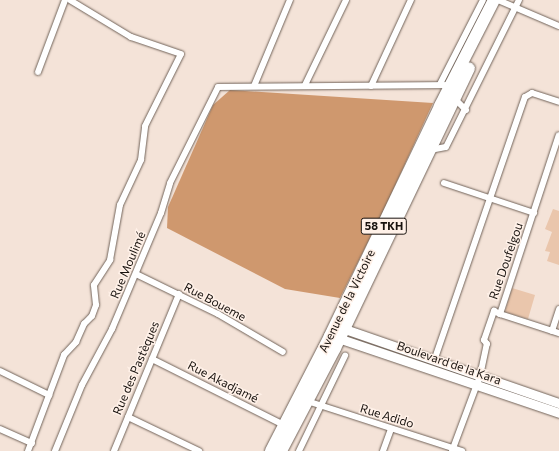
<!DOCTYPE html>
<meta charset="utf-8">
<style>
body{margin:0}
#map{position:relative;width:559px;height:451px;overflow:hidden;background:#f4e3d8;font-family:Commissioner,sans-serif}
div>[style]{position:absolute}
.green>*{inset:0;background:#eac6ac}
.water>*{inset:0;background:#cf986e}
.roads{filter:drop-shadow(0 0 1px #716359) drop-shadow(0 0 1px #716359)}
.street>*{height:6px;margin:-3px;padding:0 3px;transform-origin:3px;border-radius:3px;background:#fff}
.secondary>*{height:9px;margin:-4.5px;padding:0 4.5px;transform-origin:4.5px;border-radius:4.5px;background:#fff}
.highway>*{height:12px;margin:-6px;padding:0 6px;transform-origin:6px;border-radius:6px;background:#fff}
span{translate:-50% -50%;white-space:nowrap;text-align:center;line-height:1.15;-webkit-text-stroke:3px #fff1e8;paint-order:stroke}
.shield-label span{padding:1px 3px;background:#fff1e8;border:1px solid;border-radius:3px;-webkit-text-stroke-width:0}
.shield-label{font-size:11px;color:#19130f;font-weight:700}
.street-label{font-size:12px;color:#19130f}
</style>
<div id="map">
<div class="green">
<i style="clip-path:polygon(553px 209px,559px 211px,559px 265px,547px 261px,550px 252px,545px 251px,552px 232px,545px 229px)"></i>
<i style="clip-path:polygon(512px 288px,535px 295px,528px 319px,505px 312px)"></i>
</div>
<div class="water">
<i style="clip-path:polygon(230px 90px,433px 103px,382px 214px,340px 298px,285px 289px,167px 228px,168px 207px,213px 105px)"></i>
</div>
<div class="roads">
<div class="street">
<i style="left:498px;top:0;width:66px;rotate:23.1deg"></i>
<i style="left:38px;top:72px;width:77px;rotate:-69.4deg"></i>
<i style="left:440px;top:84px;width:94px;rotate:-62.9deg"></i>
<i style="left:305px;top:85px;width:94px;rotate:-64.2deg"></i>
<i style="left:254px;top:86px;width:93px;rotate:-67.3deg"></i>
<i style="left:371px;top:86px;width:95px;rotate:-65.1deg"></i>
<i style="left:454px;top:98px;width:17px;rotate:45deg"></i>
<i style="left:430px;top:150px;width:16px;rotate:-11deg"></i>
<i style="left:446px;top:147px;width:164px;rotate:-63.6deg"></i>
<i style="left:444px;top:183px;width:95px;rotate:18.4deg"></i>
<i style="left:136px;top:274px;width:91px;rotate:26deg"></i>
<i style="left:218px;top:314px;width:75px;rotate:30.3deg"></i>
<i style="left:500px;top:314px;width:62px;rotate:17.9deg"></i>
<i style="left:552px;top:331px;width:23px;rotate:-72deg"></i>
<i style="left:152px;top:359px;width:148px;rotate:26.6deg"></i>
<i style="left:434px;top:361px;width:279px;rotate:-71deg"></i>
<i style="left:525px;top:97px;width:8px;rotate:-30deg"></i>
<i style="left:532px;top:93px;width:28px;rotate:18deg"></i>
<i style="left:0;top:371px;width:55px;rotate:26.1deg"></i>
<i style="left:307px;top:401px;width:163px;rotate:17.9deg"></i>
<i style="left:128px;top:417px;width:79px;rotate:25.6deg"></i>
<i style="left:0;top:429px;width:35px;rotate:24deg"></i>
<i style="left:28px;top:451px;width:103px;rotate:-69.4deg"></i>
<i style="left:64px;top:355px;width:18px;rotate:-47deg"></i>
<i style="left:76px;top:342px;width:20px;rotate:-66deg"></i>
<i style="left:84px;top:324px;width:11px;rotate:-45deg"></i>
<i style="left:92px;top:316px;width:12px;rotate:-70deg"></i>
<i style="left:96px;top:305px;width:20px;rotate:-96deg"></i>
<i style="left:94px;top:285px;width:30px;rotate:-57deg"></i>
<i style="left:110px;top:260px;width:56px;rotate:-79.7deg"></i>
<i style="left:120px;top:205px;width:50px;rotate:-65deg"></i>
<i style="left:141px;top:160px;width:34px;rotate:-83deg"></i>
<i style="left:145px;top:126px;width:80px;rotate:-63.4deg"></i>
<i style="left:181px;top:54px;width:53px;rotate:-161.2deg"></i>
<i style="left:131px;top:37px;width:71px;rotate:-148.8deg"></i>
<i style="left:55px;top:451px;width:71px;rotate:-67.8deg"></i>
<i style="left:82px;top:385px;width:64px;rotate:-61.8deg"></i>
<i style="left:112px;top:329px;width:126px;rotate:-67.1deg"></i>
<i style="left:161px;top:213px;width:31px;rotate:-73deg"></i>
<i style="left:170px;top:183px;width:107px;rotate:-63.4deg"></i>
<i style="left:218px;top:87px;width:233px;rotate:-0.5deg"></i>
<i style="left:114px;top:451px;width:170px;rotate:-67.5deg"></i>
<i style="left:299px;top:451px;width:106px;rotate:-64.2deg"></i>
<i style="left:383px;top:451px;width:23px;rotate:-70deg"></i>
<i style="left:452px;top:451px;width:80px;rotate:-69.5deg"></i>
<i style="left:480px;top:376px;width:33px;rotate:-78deg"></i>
<i style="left:487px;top:344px;width:5px;rotate:-127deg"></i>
<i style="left:484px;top:340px;width:31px;rotate:-71deg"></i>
<i style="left:494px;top:311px;width:7px;rotate:27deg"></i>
<i style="left:500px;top:314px;width:188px;rotate:-71.8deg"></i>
</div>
<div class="secondary">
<i style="left:339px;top:327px;width:233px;rotate:19.1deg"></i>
<i style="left:335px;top:337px;width:237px;rotate:18.7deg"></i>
</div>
<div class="highway">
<i style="left:271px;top:451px;width:129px;rotate:-62.8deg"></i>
<i style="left:330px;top:336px;width:255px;rotate:-64.4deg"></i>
<i style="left:440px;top:106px;width:119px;rotate:-63deg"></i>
<i style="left:281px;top:451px;width:116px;rotate:-62.3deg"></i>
<i style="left:335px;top:348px;width:310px;rotate:-64.4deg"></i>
</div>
</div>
<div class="shield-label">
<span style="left:384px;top:226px">58 TKH</span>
</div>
<div class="street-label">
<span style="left:506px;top:261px;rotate:-71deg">Rue Doufelgou</span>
<span style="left:128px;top:265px;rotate:-67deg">Rue Moulimé</span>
<span style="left:347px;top:301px;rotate:-64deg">Avenue de la Victoire</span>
<span style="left:215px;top:302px;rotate:28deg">Rue Boueme</span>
<span style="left:449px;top:363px;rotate:19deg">Boulevard de la Kara</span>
<span style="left:136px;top:368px;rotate:-67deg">Rue des Pastèques</span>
<span style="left:223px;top:382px;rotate:27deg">Rue Akadjamé</span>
<span style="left:387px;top:416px;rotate:17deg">Rue Adido</span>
</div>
</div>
